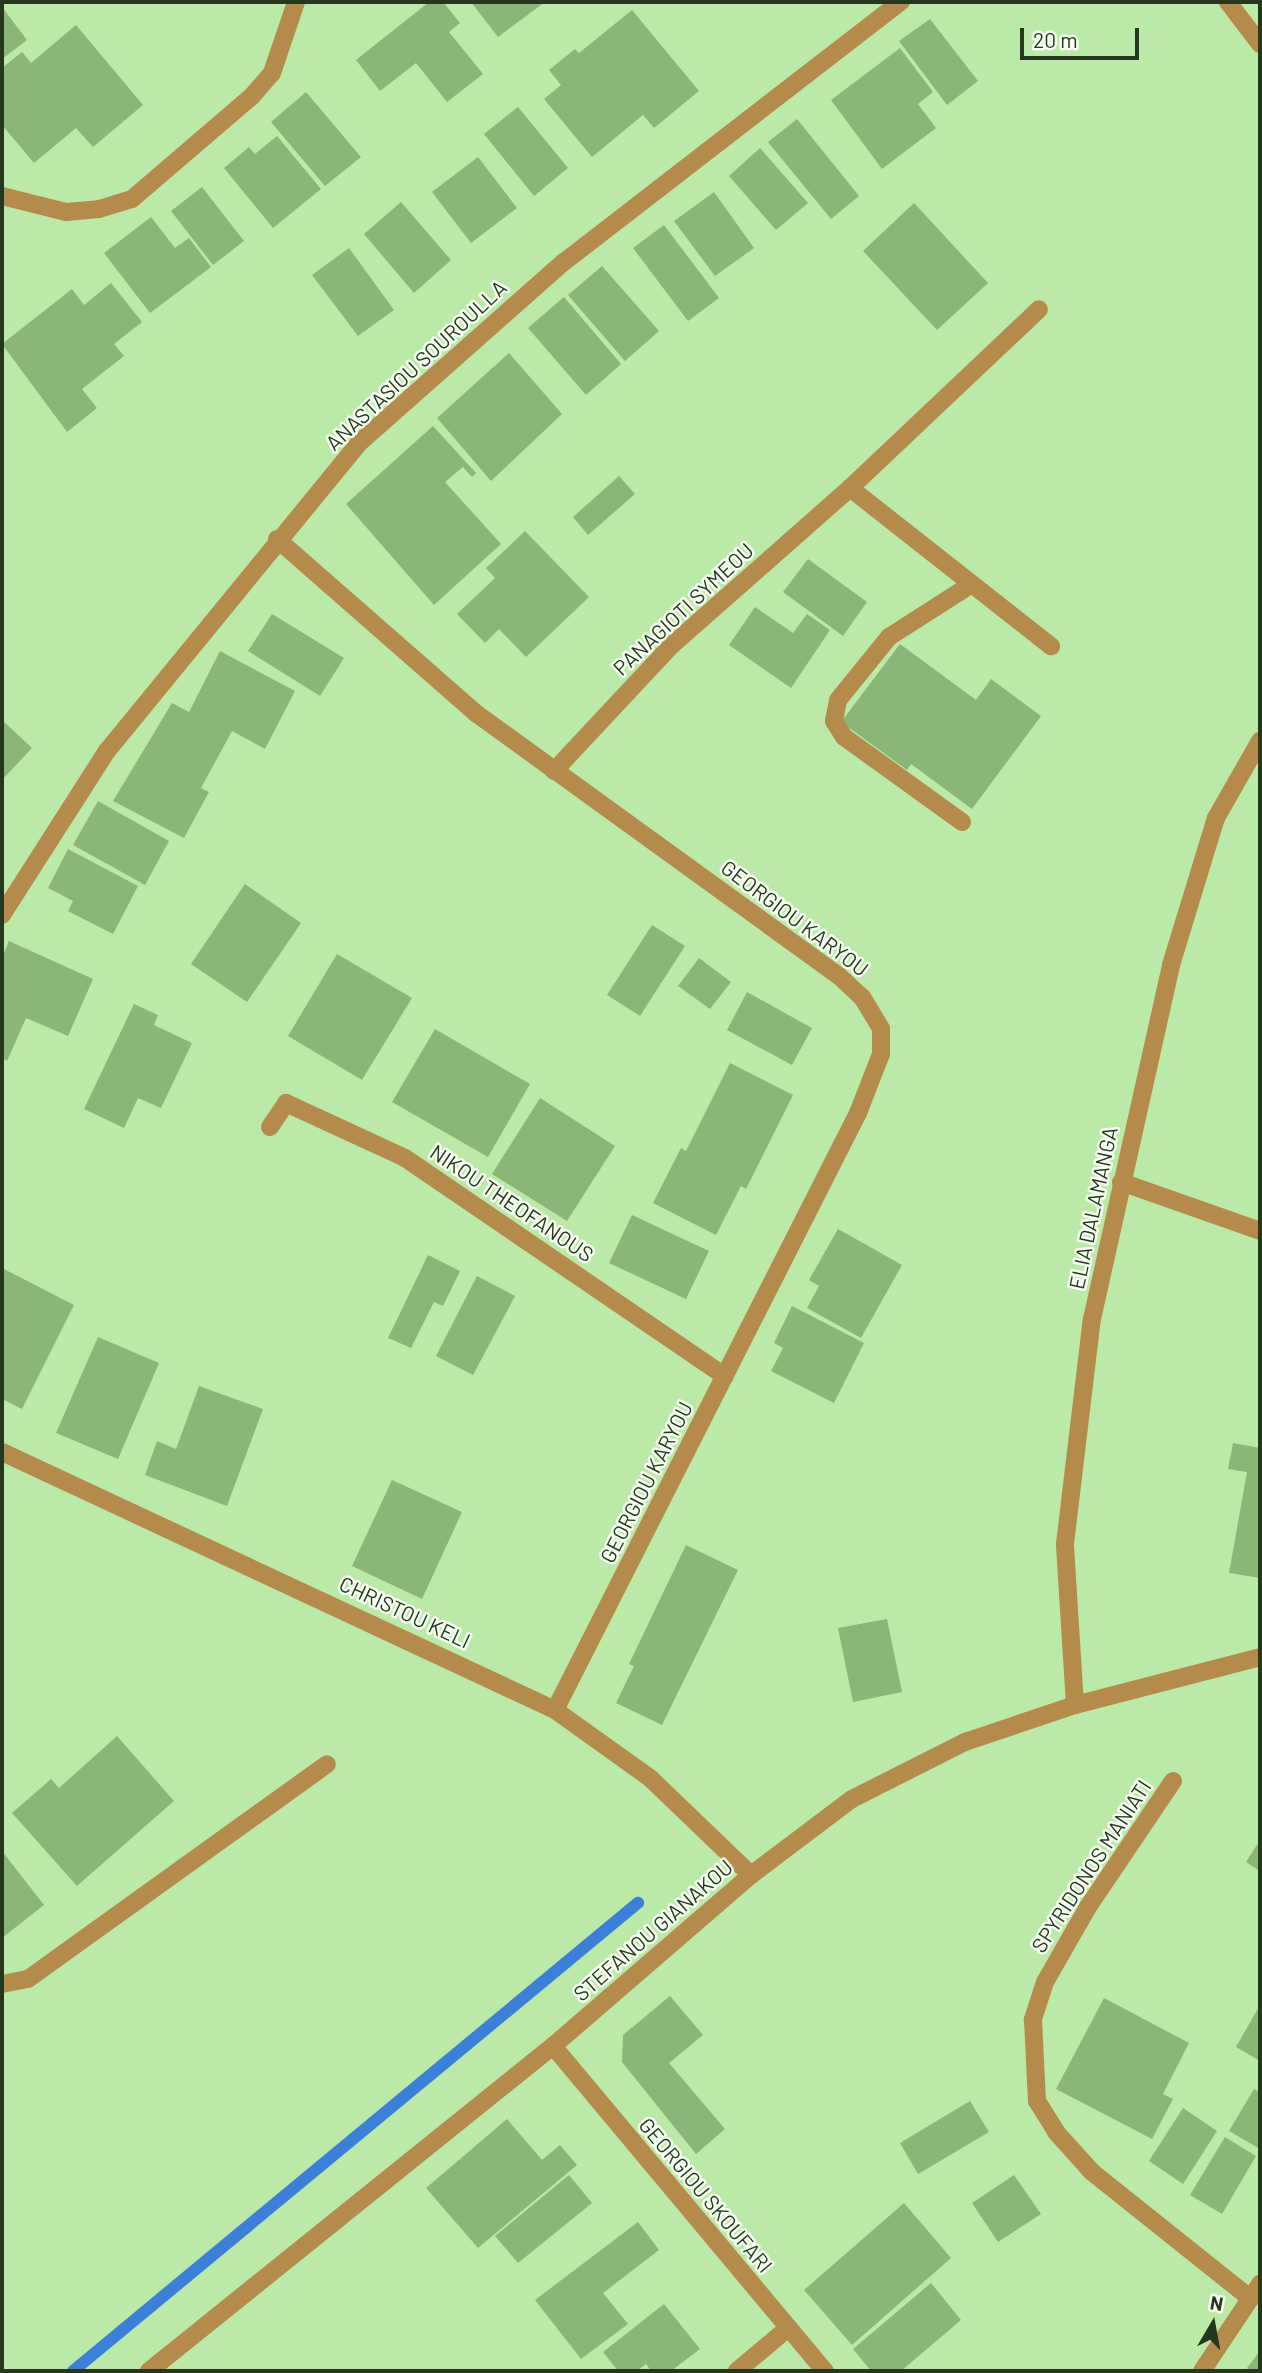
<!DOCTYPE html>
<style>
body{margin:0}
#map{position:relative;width:1262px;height:2373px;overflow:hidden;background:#bbeaa8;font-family:Barlow,sans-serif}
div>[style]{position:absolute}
.stream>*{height:12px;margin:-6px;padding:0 6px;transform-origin:6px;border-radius:6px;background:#3c7fd9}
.building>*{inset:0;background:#8ab677}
.minor>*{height:18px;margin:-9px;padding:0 9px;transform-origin:9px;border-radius:9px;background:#b48b4b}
span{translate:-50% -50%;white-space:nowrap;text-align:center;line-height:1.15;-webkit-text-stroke:5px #f5fef1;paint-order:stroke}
.street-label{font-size:21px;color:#25371d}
.frame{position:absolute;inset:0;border:4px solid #25371d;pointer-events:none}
.north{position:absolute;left:1178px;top:2289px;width:70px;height:70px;-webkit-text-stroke:5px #f5fef1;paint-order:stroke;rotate:10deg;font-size:19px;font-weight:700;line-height:28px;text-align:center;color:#25371d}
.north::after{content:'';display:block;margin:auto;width:24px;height:32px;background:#25371d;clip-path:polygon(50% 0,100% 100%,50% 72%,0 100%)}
.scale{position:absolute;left:1020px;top:28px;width:119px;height:32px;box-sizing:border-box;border:4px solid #25371d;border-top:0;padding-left:9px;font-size:21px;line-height:24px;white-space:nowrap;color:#25371d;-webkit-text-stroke:5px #f5fef1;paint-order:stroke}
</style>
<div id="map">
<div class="stream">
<i style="left:73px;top:2371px;width:734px;rotate:-39.64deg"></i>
</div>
<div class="building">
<i style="clip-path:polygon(429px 2px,443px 2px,460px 23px,449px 32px,483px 74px,447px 102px,416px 63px,380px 91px,356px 60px)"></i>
<i style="clip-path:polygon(471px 2px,545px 2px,498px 37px)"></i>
<i style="clip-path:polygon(2px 7px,27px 40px,2px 59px)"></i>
<i style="clip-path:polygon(632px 10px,699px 91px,654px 128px,643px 115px,592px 157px,544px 99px,561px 85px,549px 70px,575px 49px,579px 53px)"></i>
<i style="clip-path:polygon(930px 19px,978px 81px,947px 105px,899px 41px)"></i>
<i style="clip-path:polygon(76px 25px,143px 105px,93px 147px,76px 128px,34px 163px,2px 125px,2px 68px,22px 52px,31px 63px)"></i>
<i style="clip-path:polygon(900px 48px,933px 92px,918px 104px,936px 128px,882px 169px,831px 100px)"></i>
<i style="clip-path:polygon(306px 92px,361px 157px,325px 186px,271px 122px)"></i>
<i style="clip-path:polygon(518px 107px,568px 168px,534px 196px,484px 134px)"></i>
<i style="clip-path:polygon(797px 119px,859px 196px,831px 219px,768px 142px)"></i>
<i style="clip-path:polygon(277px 136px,321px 189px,273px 228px,224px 168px,249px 147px,255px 154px)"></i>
<i style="clip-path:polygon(760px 148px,808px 203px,776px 230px,729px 176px)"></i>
<i style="clip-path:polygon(478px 157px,517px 208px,471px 243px,432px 192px)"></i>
<i style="clip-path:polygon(202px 187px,244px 241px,213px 265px,171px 211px)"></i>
<i style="clip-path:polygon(714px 192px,754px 248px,715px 276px,674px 221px)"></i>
<i style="clip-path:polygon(401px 202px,451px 260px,414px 293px,364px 234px)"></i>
<i style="clip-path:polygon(914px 203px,988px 283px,937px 330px,863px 251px)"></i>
<i style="clip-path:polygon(151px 217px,175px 248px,189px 238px,211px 267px,150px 313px,104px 253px)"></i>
<i style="clip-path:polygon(664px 225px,719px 298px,688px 321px,633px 248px)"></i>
<i style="clip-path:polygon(349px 248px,394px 310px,358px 336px,312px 275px)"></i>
<i style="clip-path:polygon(602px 266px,659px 331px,625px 361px,568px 295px)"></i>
<i style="clip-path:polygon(111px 283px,142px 322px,114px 344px,124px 356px,82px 389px,97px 408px,67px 432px,2px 344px,72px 289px,84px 305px)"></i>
<i style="clip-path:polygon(564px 297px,621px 364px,586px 395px,528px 328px)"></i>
<i style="clip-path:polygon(509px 353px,562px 414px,491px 481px,437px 418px)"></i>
<i style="clip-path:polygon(433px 426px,476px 473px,472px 477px,463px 467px,445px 482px,501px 544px,434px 605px,346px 504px)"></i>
<i style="clip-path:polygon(619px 476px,635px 494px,588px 535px,573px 517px)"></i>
<i style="clip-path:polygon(525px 531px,589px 597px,526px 657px,499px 629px,485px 643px,457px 614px,495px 578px,486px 568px)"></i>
<i style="clip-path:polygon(808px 559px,867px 602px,843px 636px,783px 592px)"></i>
<i style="clip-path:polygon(755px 607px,793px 633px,807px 614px,830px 630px,791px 688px,729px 645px)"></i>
<i style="clip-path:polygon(272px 614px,344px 658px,320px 696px,248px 651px)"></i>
<i style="clip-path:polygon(900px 644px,976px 700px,991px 679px,1041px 716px,972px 809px,911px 764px,907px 770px,841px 722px)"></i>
<i style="clip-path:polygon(220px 651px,295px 691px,265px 749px,232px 731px,201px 788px,209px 792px,184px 838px,113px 801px,172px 703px,189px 712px)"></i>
<i style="clip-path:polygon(2px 720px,32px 748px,2px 780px)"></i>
<i style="clip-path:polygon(98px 801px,169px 841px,145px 885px,73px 845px)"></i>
<i style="clip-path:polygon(68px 849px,138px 886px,113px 934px,68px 911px,73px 901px,48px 888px)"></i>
<i style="clip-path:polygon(245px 884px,301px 923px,247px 1002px,191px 964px)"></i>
<i style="clip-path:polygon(652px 925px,685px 946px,640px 1016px,607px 995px)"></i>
<i style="clip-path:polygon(9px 941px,93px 979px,68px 1036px,26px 1018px,7px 1061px,2px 1058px,2px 958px)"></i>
<i style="clip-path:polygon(337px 954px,412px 998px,362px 1080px,288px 1036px)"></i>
<i style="clip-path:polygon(699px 958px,731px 982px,710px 1009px,678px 986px)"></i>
<i style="clip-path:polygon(747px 992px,812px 1028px,792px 1065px,727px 1030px)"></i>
<i style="clip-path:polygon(134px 1004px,158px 1015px,154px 1025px,192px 1043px,161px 1108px,138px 1098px,124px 1128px,84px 1109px)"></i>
<i style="clip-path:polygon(435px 1029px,530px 1084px,488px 1157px,392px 1102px)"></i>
<i style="clip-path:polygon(730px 1063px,793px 1095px,746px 1189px,741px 1186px,716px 1235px,653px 1203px,681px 1148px,686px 1151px)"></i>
<i style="clip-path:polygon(540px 1098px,615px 1146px,567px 1221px,492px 1174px)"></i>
<i style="clip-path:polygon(632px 1215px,709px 1251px,686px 1299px,609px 1263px)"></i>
<i style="clip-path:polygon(838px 1229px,902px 1265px,861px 1338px,807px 1308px,819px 1286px,809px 1280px)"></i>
<i style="clip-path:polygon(428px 1255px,460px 1271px,443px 1306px,434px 1302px,411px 1348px,388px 1338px)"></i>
<i style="clip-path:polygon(2px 1268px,74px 1305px,22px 1409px,2px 1399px)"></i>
<i style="clip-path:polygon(477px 1276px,515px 1296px,473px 1375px,436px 1356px)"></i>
<i style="clip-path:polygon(792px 1306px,864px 1343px,834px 1403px,771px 1371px,783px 1348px,774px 1343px)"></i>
<i style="clip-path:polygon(98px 1337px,159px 1363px,118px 1459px,56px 1433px)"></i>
<i style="clip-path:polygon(199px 1386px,263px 1409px,227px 1506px,145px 1475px,157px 1441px,176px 1449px)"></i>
<i style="clip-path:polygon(1233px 1443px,1260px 1448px,1260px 1578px,1229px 1573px,1247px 1472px,1228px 1469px)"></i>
<i style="clip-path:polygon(392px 1480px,462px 1512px,422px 1599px,352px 1566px)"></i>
<i style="clip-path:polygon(686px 1545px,738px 1570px,662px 1725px,616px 1703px,634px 1666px,629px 1664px)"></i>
<i style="clip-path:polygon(887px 1619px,902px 1692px,853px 1702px,838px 1628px)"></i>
<i style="clip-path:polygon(117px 1736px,174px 1801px,77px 1886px,12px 1813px,51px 1779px,59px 1788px)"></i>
<i style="clip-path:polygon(1260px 1840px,1260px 1871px,1246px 1862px)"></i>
<i style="clip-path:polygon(2px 1851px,44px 1905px,2px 1938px)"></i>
<i style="clip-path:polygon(670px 1996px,703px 2035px,669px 2063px,725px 2129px,696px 2154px,622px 2062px,623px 2035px)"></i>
<i style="clip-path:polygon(1104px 1998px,1189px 2043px,1163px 2094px,1173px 2099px,1152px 2139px,1056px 2089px)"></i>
<i style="clip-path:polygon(1260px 2005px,1260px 2061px,1236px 2047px)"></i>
<i style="clip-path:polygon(1254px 2089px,1260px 2092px,1260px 2149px,1229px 2131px)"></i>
<i style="clip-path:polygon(970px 2101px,989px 2132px,918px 2174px,900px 2143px)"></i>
<i style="clip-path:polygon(1183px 2108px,1217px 2131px,1183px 2184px,1149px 2161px)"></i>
<i style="clip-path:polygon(507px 2119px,542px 2160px,560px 2145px,577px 2165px,478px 2248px,426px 2188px)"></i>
<i style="clip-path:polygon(1225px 2137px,1256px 2156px,1222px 2214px,1190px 2195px)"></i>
<i style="clip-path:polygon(569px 2175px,592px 2203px,518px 2263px,495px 2236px)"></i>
<i style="clip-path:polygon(1014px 2175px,1041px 2214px,998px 2242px,972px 2203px)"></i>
<i style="clip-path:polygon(904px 2203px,951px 2258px,852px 2345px,804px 2290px)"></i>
<i style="clip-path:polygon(638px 2222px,659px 2250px,603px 2293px,628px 2324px,581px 2359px,535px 2300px)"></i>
<i style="clip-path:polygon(931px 2283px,961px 2320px,901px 2371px,871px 2371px,853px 2349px)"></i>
<i style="clip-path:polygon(664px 2304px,700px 2349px,671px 2371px,651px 2371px,646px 2364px,637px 2371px,618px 2371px,603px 2352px)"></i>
<i style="clip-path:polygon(1260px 2351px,1260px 2371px,1250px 2371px,1247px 2368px)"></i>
</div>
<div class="minor">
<i style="left:1228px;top:2px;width:53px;rotate:52.7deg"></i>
<i style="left:2px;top:196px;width:66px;rotate:14deg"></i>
<i style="left:66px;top:212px;width:33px;rotate:-5deg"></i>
<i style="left:99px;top:209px;width:34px;rotate:-17deg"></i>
<i style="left:132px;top:199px;width:158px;rotate:-40.6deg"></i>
<i style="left:252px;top:96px;width:30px;rotate:-49deg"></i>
<i style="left:272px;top:73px;width:75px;rotate:-71.3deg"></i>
<i style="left:850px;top:488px;width:256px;rotate:38.2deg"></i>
<i style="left:277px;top:539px;width:266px;rotate:41.2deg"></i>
<i style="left:477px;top:714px;width:445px;rotate:35.9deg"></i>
<i style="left:838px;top:975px;width:33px;rotate:43deg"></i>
<i style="left:862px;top:997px;width:37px;rotate:59deg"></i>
<i style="left:881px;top:1029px;width:25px;rotate:90deg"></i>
<i style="left:881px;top:1054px;width:63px;rotate:111.3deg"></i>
<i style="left:858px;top:1113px;width:669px;rotate:116.91deg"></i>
<i style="left:554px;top:771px;width:173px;rotate:-46.9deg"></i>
<i style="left:672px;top:645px;width:237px;rotate:-41.4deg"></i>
<i style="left:850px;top:488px;width:260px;rotate:-43.4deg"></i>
<i style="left:962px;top:822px;width:145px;rotate:-144.2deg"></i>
<i style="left:844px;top:737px;width:19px;rotate:-122deg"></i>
<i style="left:834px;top:721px;width:21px;rotate:-79deg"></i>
<i style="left:838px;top:700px;width:81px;rotate:-51deg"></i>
<i style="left:889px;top:637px;width:98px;rotate:-32.6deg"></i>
<i style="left:2px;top:915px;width:195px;rotate:-57.4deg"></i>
<i style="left:107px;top:751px;width:397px;rotate:-50.7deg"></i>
<i style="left:358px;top:444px;width:275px;rotate:-41.5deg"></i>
<i style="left:564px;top:262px;width:426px;rotate:-37.7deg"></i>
<i style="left:270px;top:1127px;width:29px;rotate:-56deg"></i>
<i style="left:286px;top:1103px;width:131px;rotate:24.8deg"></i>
<i style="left:405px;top:1158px;width:387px;rotate:34.3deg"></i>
<i style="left:1121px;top:1182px;width:147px;rotate:19.4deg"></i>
<i style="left:2px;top:1452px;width:610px;rotate:25.01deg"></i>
<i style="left:555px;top:1710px;width:117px;rotate:35.6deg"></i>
<i style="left:650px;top:1778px;width:140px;rotate:43.8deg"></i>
<i style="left:1075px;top:1705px;width:161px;rotate:-93.6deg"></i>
<i style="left:1065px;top:1544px;width:227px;rotate:-83.2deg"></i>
<i style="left:1092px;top:1319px;width:363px;rotate:-77.4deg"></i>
<i style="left:1171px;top:965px;width:154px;rotate:-73deg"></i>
<i style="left:1216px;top:818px;width:89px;rotate:-60.3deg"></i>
<i style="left:1173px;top:1781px;width:152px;rotate:124deg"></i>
<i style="left:1088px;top:1907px;width:86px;rotate:119.8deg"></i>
<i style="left:1045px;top:1982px;width:40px;rotate:108deg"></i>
<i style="left:1033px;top:2020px;width:81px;rotate:87.2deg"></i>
<i style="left:1037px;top:2101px;width:36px;rotate:58deg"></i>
<i style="left:1056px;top:2132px;width:54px;rotate:48deg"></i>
<i style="left:1092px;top:2172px;width:202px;rotate:38.6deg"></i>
<i style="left:2px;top:1984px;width:26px;rotate:-11deg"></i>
<i style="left:28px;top:1979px;width:368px;rotate:-35.7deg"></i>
<i style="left:553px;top:2046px;width:424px;rotate:50.1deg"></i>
<i style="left:149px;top:2371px;width:518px;rotate:-38.82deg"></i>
<i style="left:553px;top:2046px;width:262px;rotate:-40.8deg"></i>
<i style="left:751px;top:1875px;width:126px;rotate:-37deg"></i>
<i style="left:852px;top:1799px;width:127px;rotate:-26.8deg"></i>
<i style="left:965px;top:1742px;width:116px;rotate:-18.6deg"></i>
<i style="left:1075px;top:1705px;width:191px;rotate:-14.5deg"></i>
<i style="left:737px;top:2371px;width:67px;rotate:-40.1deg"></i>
<i style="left:1202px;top:2371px;width:105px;rotate:-56.3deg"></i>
</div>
<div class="street-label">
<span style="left:416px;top:365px;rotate:-43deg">ANASTASIOU SOUROULLA</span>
<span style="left:683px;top:609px;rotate:-43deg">PANAGIOTI SYMEOU</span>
<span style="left:795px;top:918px;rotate:37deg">GEORGIOU KARYOU</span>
<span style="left:512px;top:1203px;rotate:34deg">NIKOU THEOFANOUS</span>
<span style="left:1093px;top:1208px;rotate:-78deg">ELIA DALAMANGA</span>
<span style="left:646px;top:1482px;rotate:-63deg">GEORGIOU KARYOU</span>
<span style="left:405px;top:1612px;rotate:25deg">CHRISTOU KELI</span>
<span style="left:1091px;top:1866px;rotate:-57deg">SPYRIDONOS MANIATI</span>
<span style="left:653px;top:1930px;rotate:-41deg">STEFANOU GIANAKOU</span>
<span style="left:706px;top:2195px;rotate:50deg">GEORGIOU SKOUFARI</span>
</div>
<div class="frame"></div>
<div class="north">N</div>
<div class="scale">20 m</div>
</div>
